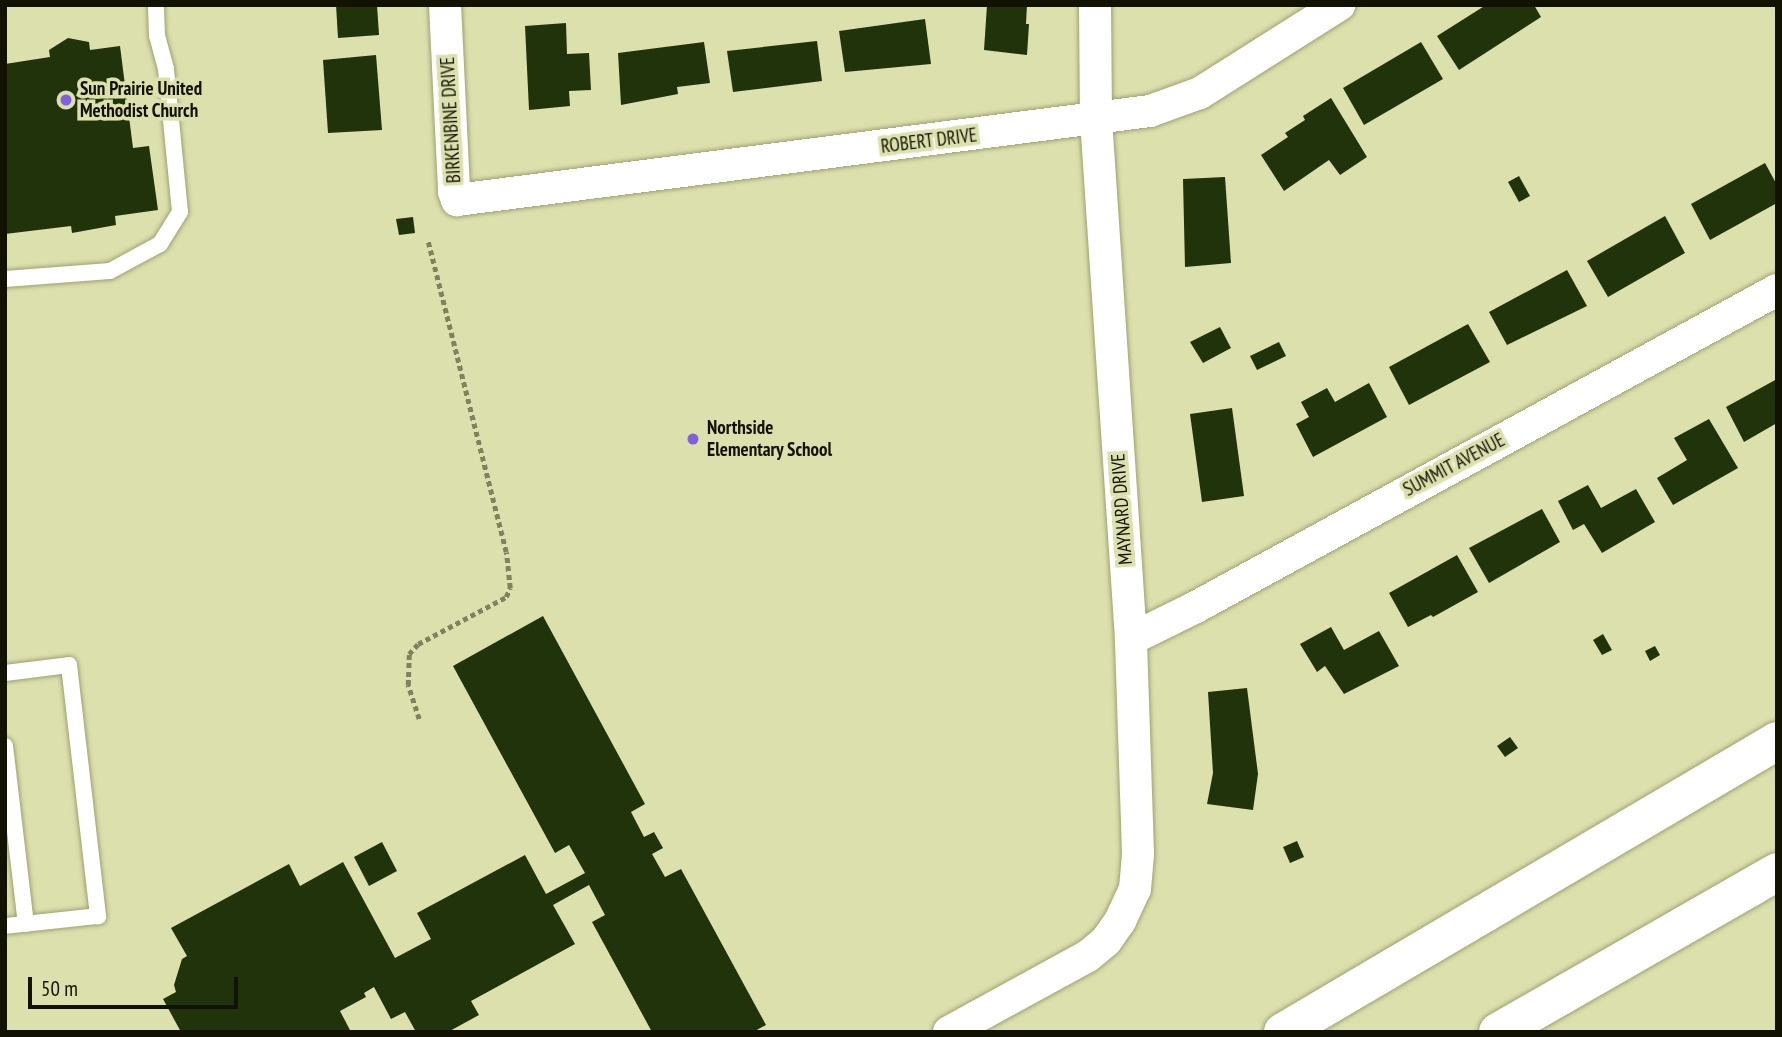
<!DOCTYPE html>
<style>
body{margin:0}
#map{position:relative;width:1782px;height:1037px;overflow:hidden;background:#dce0ad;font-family:"PT Sans Narrow",sans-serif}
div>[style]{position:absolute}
.building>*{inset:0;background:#20330b}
.path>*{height:4.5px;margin-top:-2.25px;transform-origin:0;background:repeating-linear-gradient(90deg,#7f825f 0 5px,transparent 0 8.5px)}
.roads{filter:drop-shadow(0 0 2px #9ea171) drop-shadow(0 0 2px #9ea171)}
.lane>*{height:16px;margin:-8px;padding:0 8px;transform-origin:8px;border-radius:8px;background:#fff}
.street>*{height:32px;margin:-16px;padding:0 16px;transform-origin:16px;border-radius:16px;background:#fff}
.highway>*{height:38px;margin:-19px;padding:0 19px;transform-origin:19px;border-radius:19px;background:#fff}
.dots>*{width:19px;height:19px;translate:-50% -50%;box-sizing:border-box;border:4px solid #dce0ad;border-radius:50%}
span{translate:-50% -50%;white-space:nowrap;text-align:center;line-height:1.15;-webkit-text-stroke:7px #dce0ad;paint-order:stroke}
.poi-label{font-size:19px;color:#111202;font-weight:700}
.left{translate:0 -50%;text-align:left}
.street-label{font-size:19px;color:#111202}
.frame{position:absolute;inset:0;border:7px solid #111202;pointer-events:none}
.scale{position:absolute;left:28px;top:977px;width:210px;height:32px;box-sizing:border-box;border:4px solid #111202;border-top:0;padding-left:9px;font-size:21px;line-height:24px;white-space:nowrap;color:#111202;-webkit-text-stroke:5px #dce0ad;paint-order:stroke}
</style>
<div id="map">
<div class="building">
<i style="clip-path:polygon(336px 5px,377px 5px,379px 35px,338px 38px)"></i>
<i style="clip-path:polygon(987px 5px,1027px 5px,1026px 24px,1029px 24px,1027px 55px,984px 50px)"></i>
<i style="clip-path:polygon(1486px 5px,1534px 5px,1541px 17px,1459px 70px,1437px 36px)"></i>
<i style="clip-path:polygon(925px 19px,931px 64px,845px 72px,839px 31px)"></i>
<i style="clip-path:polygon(566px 23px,567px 54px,589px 53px,591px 90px,569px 91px,570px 106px,529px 110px,525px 26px)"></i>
<i style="clip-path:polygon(68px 38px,89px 42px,90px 50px,120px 46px,133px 148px,149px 146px,158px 210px,115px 216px,116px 225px,72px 233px,71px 226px,5px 234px,5px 64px,50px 57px,49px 50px)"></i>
<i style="clip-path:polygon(817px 41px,822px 81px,733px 92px,727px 51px)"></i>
<i style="clip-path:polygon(704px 42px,710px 83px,677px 87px,678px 94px,621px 105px,618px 53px)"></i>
<i style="clip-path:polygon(1421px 42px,1443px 79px,1364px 125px,1343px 88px)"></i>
<i style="clip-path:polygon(376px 55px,382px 130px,328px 133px,323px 60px)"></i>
<i style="clip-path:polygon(1331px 98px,1367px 157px,1340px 175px,1329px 160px,1284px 191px,1261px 155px,1288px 137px,1285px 133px,1305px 120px,1303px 116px)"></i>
<i style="clip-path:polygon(1765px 163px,1777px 185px,1777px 203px,1710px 240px,1691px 204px)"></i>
<i style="clip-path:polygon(1519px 176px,1530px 196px,1519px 202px,1508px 182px)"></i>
<i style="clip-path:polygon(1225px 177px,1231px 263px,1185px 267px,1183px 179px)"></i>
<i style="clip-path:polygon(1665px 216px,1685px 253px,1608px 297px,1587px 261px)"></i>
<i style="clip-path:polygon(413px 217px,415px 233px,399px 235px,396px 219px)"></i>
<i style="clip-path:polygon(1567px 270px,1587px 306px,1507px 345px,1489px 312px)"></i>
<i style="clip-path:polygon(1468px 324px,1490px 362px,1409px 405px,1389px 367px)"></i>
<i style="clip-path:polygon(1220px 327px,1231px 348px,1203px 363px,1190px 342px)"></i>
<i style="clip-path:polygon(1279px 342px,1286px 356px,1257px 370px,1250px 356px)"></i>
<i style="clip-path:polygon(1777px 379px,1777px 423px,1744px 442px,1726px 407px)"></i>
<i style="clip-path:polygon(1369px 383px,1387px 417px,1313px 457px,1296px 424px,1309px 417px,1301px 402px,1327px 388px,1335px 402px)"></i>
<i style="clip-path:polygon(1232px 408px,1244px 496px,1202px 502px,1190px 414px)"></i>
<i style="clip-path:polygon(1709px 419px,1738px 468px,1673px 505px,1657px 478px,1687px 460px,1674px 438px)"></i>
<i style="clip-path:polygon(1588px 485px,1601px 508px,1636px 489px,1655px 522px,1602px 553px,1584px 524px,1573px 530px,1558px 501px)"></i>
<i style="clip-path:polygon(1542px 509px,1560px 542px,1489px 583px,1469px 548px)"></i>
<i style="clip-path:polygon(1457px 555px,1478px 592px,1433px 617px,1431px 615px,1408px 627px,1389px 593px)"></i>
<i style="clip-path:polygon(543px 616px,645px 804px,631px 812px,644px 837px,654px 832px,663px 848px,652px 854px,665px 877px,681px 869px,766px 1025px,753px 1032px,652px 1032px,592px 922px,605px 915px,589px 885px,553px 905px,575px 944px,471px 1001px,479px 1015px,448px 1032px,416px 1032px,405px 1012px,391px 1019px,374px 987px,364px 993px,366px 997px,340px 1011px,351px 1032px,181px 1032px,163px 999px,176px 992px,174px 985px,182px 959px,187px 956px,171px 928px,289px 864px,300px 886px,343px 862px,395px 958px,431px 939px,417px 913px,525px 855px,546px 894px,585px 873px,569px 845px,555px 853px,453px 666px)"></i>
<i style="clip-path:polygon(1331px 627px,1344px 650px,1379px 631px,1399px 666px,1344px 694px,1325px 666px,1317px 672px,1300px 644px)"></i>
<i style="clip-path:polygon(1603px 634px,1612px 650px,1602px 655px,1593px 640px)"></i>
<i style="clip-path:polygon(1655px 646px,1660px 655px,1650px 661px,1645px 651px)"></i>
<i style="clip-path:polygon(1247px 688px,1258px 774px,1253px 810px,1207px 804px,1213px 773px,1208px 692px)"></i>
<i style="clip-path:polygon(1510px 737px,1518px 748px,1505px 757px,1497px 746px)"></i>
<i style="clip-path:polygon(1297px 841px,1304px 857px,1290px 863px,1283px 847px)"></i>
<i style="clip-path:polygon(382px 842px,397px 871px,369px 886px,354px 857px)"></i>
</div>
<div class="path">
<i style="left:419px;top:719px;width:36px;rotate:-108deg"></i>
<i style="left:408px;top:685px;width:31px;rotate:-88deg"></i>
<i style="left:409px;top:654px;width:13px;rotate:-48deg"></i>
<i style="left:418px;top:644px;width:100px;rotate:-28.1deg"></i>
<i style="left:506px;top:597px;width:10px;rotate:-66deg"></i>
<i style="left:510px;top:588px;width:36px;rotate:-96deg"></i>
<i style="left:506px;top:552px;width:320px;rotate:-104.1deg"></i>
</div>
<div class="roads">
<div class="lane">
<i style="left:5px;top:279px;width:105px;rotate:-4.4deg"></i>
<i style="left:110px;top:271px;width:57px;rotate:-28.4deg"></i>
<i style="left:160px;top:244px;width:38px;rotate:-58deg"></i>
<i style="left:180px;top:212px;width:144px;rotate:-95.6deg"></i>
<i style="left:166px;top:69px;width:34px;rotate:-105deg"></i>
<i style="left:157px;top:36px;width:31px;rotate:-92deg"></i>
<i style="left:5px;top:673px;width:64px;rotate:-7.1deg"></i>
<i style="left:69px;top:665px;width:253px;rotate:83.4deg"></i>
<i style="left:98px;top:916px;width:94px;rotate:173.9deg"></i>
<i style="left:5px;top:746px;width:179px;rotate:83.3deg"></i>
</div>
<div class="street">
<i style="left:445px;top:5px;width:187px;rotate:87.2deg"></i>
<i style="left:454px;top:192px;width:9px;rotate:69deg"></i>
<i style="left:457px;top:200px;width:699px;rotate:-7.32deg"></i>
<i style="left:1150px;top:111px;width:53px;rotate:-19.8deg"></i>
<i style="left:1200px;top:93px;width:165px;rotate:-32.3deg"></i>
<i style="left:1131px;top:639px;width:72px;rotate:-26.2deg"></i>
<i style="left:1196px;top:607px;width:662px;rotate:-28.62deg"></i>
<i style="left:949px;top:1032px;width:158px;rotate:-28.7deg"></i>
<i style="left:1088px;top:956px;width:23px;rotate:-40deg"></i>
<i style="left:1106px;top:941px;width:24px;rotate:-55deg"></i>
<i style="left:1120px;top:921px;width:35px;rotate:-65deg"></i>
<i style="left:1135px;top:889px;width:36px;rotate:-85deg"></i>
<i style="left:1138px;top:853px;width:214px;rotate:-91.9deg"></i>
<i style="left:1131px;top:639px;width:521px;rotate:-93.85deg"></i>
<i style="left:1096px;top:119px;width:114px;rotate:-90.5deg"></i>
</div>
<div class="highway">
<i style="left:1283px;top:1032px;width:573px;rotate:-30.5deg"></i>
<i style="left:1498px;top:1032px;width:322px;rotate:-29.8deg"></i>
</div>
</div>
<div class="dots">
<i style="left:66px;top:100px;background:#7f61db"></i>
<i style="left:693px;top:439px;background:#7f61db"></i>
</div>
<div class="poi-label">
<span class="left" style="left:80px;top:100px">Sun Prairie United<br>Methodist Church</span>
<span class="left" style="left:707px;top:439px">Northside<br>Elementary School</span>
</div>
<div class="street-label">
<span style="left:451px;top:120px;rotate:-93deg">BIRKENBINE DRIVE</span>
<span style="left:929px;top:141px;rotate:-7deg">ROBERT DRIVE</span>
<span style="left:1454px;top:465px;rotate:-28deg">SUMMIT AVENUE</span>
<span style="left:1122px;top:509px;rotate:-94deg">MAYNARD DRIVE</span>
</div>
<div class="frame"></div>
<div class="scale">50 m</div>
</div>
